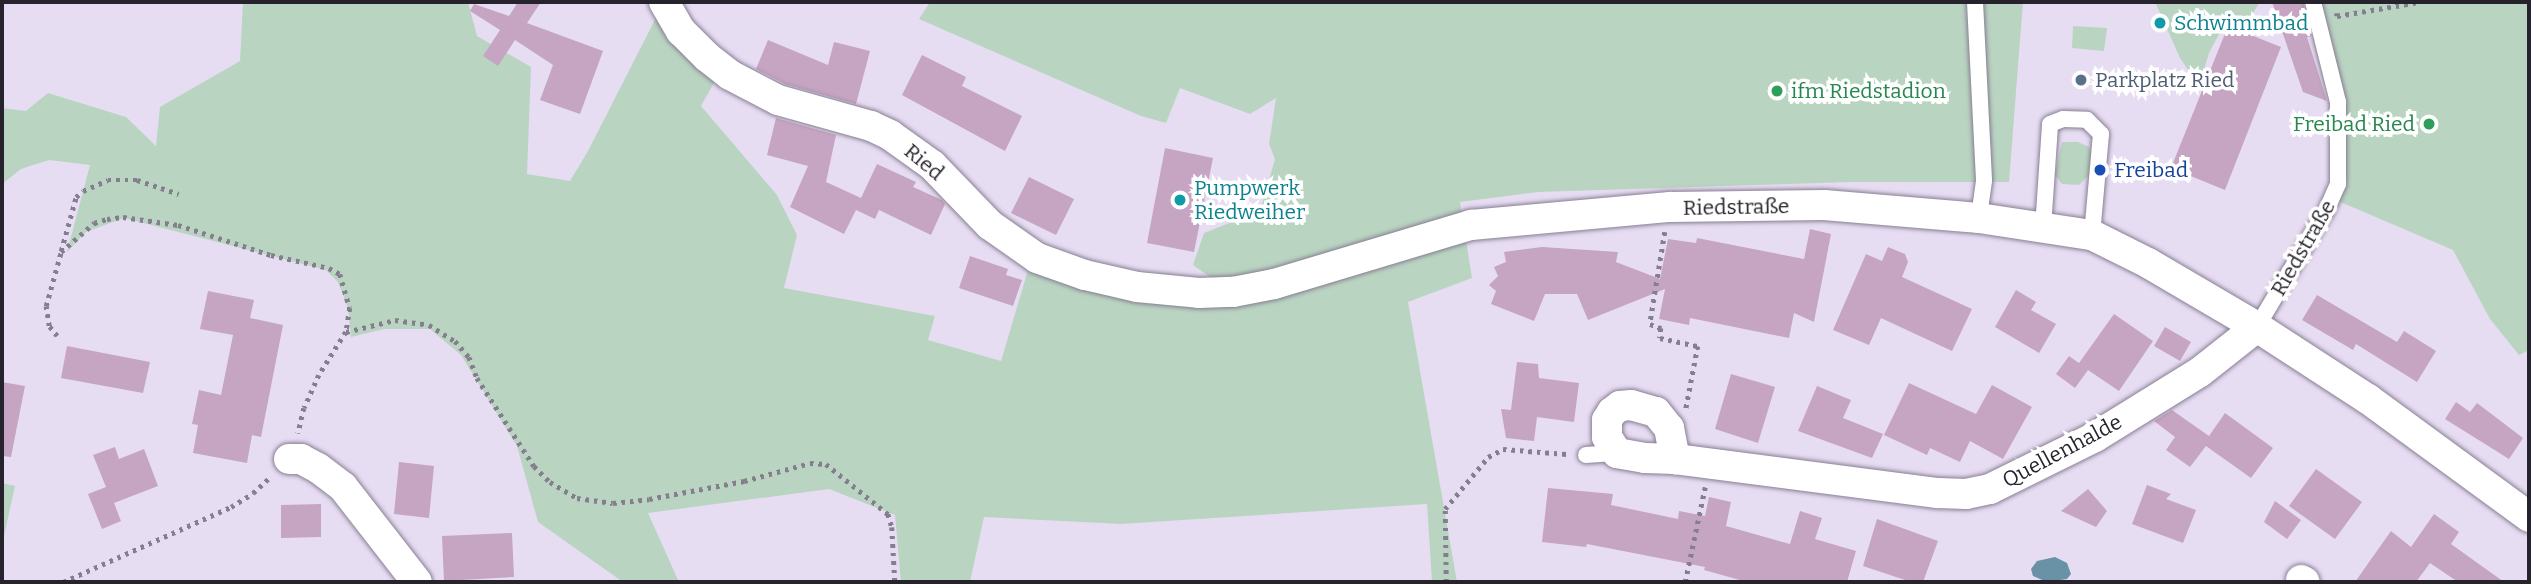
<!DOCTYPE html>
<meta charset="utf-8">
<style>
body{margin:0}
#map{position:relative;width:2531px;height:584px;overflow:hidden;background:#e7ddf3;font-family:Bitter,serif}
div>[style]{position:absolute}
.green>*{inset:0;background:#b9d5c1}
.water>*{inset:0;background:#6a92a7}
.building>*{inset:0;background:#c6a5c2}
.path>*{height:4.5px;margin-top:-2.25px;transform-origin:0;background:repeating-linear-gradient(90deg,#857e8e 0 3.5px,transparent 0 8.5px)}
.roads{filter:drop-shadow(0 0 2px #887f93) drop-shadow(0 0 2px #887f93)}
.lane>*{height:16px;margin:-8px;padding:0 8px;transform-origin:8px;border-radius:8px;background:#fff}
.street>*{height:30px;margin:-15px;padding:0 15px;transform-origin:15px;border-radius:15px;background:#fff}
.dots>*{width:19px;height:19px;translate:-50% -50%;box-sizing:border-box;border:4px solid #fff;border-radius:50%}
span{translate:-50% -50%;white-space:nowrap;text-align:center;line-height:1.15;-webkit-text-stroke:7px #fff;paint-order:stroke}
.culture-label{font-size:21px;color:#0d838f}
.left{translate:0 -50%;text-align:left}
.service-label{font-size:21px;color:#4e5e75}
.leisure-label{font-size:21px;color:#27864d}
.right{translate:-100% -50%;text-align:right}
.street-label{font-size:21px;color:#27232c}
.transit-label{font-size:21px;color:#164399}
.frame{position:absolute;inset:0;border:4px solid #27232c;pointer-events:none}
</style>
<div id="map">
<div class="green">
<i style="clip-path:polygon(243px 2px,468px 2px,477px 36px,531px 67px,527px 174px,570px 181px,588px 151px,664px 2px,724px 65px,701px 106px,777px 195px,797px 235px,784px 288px,935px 316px,928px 340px,1001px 361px,1028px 270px,1114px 296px,1204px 304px,1210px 277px,1193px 265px,1204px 233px,1260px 211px,1275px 159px,1269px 144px,1276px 98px,1250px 114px,1180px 88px,1166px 123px,1141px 116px,919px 19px,930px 2px,2023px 2px,2009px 182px,1852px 182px,1538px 192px,1460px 202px,1472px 278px,1408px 302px,1457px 582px,1432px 582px,1427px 504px,1121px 524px,984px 517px,970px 582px,901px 582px,895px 515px,829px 489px,648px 513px,679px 582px,623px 582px,538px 522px,517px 446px,461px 355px,430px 329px,384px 329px,351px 337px,348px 308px,338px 282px,326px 270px,124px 218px,86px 232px,67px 252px,90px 165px,49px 160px,21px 169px,2px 184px,2px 108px,26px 111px,48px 93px,126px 117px,156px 146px,160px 107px,240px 61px)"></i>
<i style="clip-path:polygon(2155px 2px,2260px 2px,2251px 16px,2248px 30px,2225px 23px,2209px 53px,2199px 86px,2180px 58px)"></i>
<i style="clip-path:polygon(2318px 2px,2529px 2px,2529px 350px,2519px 355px,2490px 319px,2453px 250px,2338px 201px,2346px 147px,2344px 100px)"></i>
<i style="clip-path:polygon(2073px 26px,2107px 28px,2104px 51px,2072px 48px)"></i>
<i style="clip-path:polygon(2062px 142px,2078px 142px,2089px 147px,2095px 158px,2093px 171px,2079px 185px,2062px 184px,2055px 175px)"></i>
<i style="clip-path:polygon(2px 483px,15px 486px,2px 545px)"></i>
</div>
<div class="water">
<i style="clip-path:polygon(2055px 557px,2067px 563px,2071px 574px,2067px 579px,2047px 582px,2033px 576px,2031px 569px,2037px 561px)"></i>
</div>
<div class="building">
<i style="clip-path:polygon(518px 2px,541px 2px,527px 23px,603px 51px,580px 114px,540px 100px,553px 65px,515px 40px,498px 66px,483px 56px,500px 30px,470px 11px,474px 4px,509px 16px)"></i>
<i style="clip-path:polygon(2272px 2px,2303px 2px,2311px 36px,2307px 37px,2327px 101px,2303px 92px)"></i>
<i style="clip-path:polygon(2228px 26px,2281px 47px,2225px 190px,2171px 168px)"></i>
<i style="clip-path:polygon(768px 40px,828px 65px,834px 42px,870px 51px,856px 104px,785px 84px,756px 69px)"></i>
<i style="clip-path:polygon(922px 55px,966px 77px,962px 86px,1022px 116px,1005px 151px,902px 95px)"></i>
<i style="clip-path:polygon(776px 118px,836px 135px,826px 182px,861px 198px,877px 164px,916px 182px,913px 187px,942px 200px,945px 204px,931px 235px,879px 210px,875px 219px,856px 210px,844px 234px,790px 207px,808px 166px,767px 155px)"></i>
<i style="clip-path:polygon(1165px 148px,1213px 158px,1194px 252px,1147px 243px)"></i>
<i style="clip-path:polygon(1029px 177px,1074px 199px,1056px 235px,1011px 213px)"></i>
<i style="clip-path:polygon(1810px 229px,1831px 234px,1814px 322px,1794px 313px,1789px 338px,1690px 318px,1689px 325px,1659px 319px,1665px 289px,1588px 320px,1577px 294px,1545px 294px,1534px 321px,1491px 304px,1496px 291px,1489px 285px,1498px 276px,1494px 267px,1506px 262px,1504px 252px,1542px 247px,1618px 252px,1616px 262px,1660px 279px,1668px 239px,1696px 243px,1697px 238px,1804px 259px)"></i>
<i style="clip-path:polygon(1888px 247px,1905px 254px,1908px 262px,1902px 277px,1972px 309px,1952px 351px,1881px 318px,1869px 345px,1833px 330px,1866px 254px,1882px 261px)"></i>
<i style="clip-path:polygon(970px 256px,1008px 269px,1006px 275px,1022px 280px,1013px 306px,959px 288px)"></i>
<i style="clip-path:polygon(2016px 290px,2036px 302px,2031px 310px,2056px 324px,2039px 353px,1995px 327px)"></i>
<i style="clip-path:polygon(208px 291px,254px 300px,250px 318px,283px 325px,261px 437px,252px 435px,247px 463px,193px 453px,198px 425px,192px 424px,199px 390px,221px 395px,233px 335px,200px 329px)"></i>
<i style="clip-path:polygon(2317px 295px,2397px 342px,2404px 331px,2436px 351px,2417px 382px,2356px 344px,2353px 350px,2302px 320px)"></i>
<i style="clip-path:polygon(2114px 314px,2153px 341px,2119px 391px,2088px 370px,2075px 388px,2056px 374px,2069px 356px,2079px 363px)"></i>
<i style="clip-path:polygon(2165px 327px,2191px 342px,2180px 361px,2154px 346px)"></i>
<i style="clip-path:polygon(67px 346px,150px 362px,143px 393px,61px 378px)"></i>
<i style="clip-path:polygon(1517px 362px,1538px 364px,1539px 378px,1579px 383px,1574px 422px,1537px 417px,1534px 441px,1506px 438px,1501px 409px,1511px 410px)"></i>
<i style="clip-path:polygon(1731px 374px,1775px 387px,1758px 443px,1715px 429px)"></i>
<i style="clip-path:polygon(2px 382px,25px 386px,11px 457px,2px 456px)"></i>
<i style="clip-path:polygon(1909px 383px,1976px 414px,1992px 385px,2032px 407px,2003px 459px,1970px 441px,1960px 462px,1930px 448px,1927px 455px,1884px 435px)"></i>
<i style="clip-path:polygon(1817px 386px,1851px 400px,1843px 418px,1883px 434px,1872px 458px,1798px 431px)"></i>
<i style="clip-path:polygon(2456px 402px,2470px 412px,2477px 403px,2523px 438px,2509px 459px,2445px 419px)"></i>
<i style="clip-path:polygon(2172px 410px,2209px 436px,2225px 413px,2273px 448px,2251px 478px,2206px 446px,2190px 467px,2166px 450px,2175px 437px,2154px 421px)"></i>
<i style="clip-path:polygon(115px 447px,119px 459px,144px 449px,158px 486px,114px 503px,121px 521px,102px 529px,88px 494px,106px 487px,93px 455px)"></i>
<i style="clip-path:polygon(399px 462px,434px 466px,429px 518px,394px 514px)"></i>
<i style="clip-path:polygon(2316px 469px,2362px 502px,2335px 539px,2289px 506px)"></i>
<i style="clip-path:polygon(2147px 485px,2171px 494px,2166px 499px,2196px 510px,2183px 543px,2132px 524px)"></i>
<i style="clip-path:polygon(1548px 488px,1613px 494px,1611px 505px,1678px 519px,1679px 511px,1705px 516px,1709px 497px,1731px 502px,1726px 526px,1790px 544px,1800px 511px,1822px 518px,1815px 539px,1856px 551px,1847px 582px,1747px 582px,1704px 570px,1705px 567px,1587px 544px,1586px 547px,1542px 542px)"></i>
<i style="clip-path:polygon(2088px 489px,2107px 511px,2096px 527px,2061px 511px)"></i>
<i style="clip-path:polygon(2275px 501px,2301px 520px,2287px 539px,2264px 522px)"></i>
<i style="clip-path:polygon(321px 504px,321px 537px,281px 538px,281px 505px)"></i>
<i style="clip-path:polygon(2434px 514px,2459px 532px,2451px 544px,2504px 582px,2458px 582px,2430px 563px,2416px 582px,2355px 582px,2391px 531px,2411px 547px)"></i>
<i style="clip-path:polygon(1877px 519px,1938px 541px,1923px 582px,1911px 582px,1863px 566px)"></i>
<i style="clip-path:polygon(512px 533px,514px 577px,444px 581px,442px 536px)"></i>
</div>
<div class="path">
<i style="left:2337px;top:13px;width:3px;rotate:90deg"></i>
<i style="left:2337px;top:16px;width:83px;rotate:-9.7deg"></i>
<i style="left:1665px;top:232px;width:93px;rotate:99.3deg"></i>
<i style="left:1650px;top:324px;width:12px;rotate:20deg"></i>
<i style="left:1661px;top:328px;width:10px;rotate:96deg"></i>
<i style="left:1660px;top:338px;width:39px;rotate:12deg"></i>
<i style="left:1698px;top:346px;width:64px;rotate:100.8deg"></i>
<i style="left:61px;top:251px;width:56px;rotate:-74.5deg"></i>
<i style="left:76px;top:197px;width:9px;rotate:-41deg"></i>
<i style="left:83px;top:191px;width:27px;rotate:-24deg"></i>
<i style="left:108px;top:180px;width:29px"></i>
<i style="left:137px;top:180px;width:44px;rotate:18.4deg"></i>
<i style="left:346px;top:332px;width:50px;rotate:-13.8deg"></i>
<i style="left:395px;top:320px;width:34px;rotate:8deg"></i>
<i style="left:429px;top:325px;width:31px;rotate:32deg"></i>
<i style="left:455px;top:341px;width:21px;rotate:49deg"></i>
<i style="left:469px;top:357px;width:22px;rotate:69deg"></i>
<i style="left:477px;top:378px;width:105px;rotate:57.1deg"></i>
<i style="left:534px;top:466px;width:23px;rotate:45deg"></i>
<i style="left:550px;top:482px;width:31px;rotate:31deg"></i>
<i style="left:577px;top:498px;width:36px;rotate:8deg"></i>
<i style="left:613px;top:503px;width:36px;rotate:-6deg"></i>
<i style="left:649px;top:499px;width:97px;rotate:-10.7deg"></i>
<i style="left:744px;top:481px;width:68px;rotate:-15.3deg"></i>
<i style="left:810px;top:463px;width:16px;rotate:4deg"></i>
<i style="left:826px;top:464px;width:80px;rotate:38.9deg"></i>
<i style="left:888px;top:514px;width:14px;rotate:73deg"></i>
<i style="left:892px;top:527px;width:55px;rotate:86.9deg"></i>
<i style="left:57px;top:336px;width:13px;rotate:-129deg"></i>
<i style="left:49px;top:326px;width:20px;rotate:-99deg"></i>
<i style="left:46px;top:306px;width:56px;rotate:-74.5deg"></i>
<i style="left:61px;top:252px;width:44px;rotate:-41.3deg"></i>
<i style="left:94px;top:223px;width:14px;rotate:-17deg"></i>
<i style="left:107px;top:219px;width:16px;rotate:-7deg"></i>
<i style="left:123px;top:217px;width:56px;rotate:8.3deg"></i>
<i style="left:178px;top:225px;width:98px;rotate:17.9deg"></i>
<i style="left:271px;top:255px;width:59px;rotate:12.6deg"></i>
<i style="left:329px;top:268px;width:13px;rotate:29deg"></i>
<i style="left:340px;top:274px;width:35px;rotate:74deg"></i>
<i style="left:350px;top:308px;width:24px;rotate:99deg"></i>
<i style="left:346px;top:332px;width:51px;rotate:122.1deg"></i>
<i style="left:319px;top:375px;width:36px;rotate:114deg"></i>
<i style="left:304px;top:408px;width:26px;rotate:103deg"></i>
<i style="left:63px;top:582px;width:184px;rotate:-24.1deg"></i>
<i style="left:231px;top:507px;width:26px;rotate:-32deg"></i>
<i style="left:253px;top:493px;width:23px;rotate:-43deg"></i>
<i style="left:1446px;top:582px;width:73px;rotate:-90.8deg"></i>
<i style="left:1445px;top:509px;width:67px;rotate:-50.4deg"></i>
<i style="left:1488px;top:457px;width:17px;rotate:-28deg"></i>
<i style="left:1503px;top:449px;width:64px;rotate:4.5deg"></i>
<i style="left:1685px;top:582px;width:97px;rotate:-78.1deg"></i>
</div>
<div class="roads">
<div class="lane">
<i style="left:1975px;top:2px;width:179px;rotate:87.1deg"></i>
<i style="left:1984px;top:181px;width:37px;rotate:98deg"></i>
<i style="left:2043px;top:228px;width:104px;rotate:-86.1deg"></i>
<i style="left:2050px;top:124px;width:14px;rotate:-21deg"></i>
<i style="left:2063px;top:119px;width:24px;rotate:2deg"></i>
<i style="left:2087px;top:120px;width:20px;rotate:45deg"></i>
<i style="left:2101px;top:134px;width:101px;rotate:95.1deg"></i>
<i style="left:2257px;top:327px;width:135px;rotate:-59.3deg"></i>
<i style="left:2326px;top:211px;width:30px;rotate:-66deg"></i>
<i style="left:2338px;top:184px;width:82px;rotate:-90deg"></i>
<i style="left:2338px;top:102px;width:103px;rotate:-104deg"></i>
<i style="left:1586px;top:455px;width:31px;rotate:-4deg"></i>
</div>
<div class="street">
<i style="left:664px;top:2px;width:34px;rotate:60deg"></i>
<i style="left:681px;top:31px;width:37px;rotate:45deg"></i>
<i style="left:707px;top:57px;width:29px;rotate:38deg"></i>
<i style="left:730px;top:75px;width:54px;rotate:27.5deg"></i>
<i style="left:778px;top:100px;width:97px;rotate:15.6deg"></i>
<i style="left:871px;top:126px;width:21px;rotate:25deg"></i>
<i style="left:890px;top:135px;width:52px;rotate:35.5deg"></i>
<i style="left:932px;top:165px;width:83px;rotate:46deg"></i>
<i style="left:990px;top:225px;width:57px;rotate:35.1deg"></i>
<i style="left:1037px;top:258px;width:51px;rotate:19.5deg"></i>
<i style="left:1085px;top:275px;width:53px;rotate:13deg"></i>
<i style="left:1137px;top:287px;width:62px;rotate:5.5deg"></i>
<i style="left:1199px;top:293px;width:34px;rotate:-2deg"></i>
<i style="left:1233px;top:292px;width:42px;rotate:-11deg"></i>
<i style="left:1274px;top:284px;width:206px;rotate:-16.7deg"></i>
<i style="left:1471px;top:225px;width:200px;rotate:-5.2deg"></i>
<i style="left:1670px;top:207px;width:154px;rotate:-0.7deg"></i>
<i style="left:1824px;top:205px;width:156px;rotate:4.8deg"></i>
<i style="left:1979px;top:218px;width:114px;rotate:8.6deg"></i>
<i style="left:2092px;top:235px;width:63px;rotate:26.6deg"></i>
<i style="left:2148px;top:263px;width:126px;rotate:30.4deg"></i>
<i style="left:2257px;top:327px;width:132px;rotate:33deg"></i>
<i style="left:2368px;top:399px;width:200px;rotate:36.2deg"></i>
<i style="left:289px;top:459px;width:12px"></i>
<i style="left:301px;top:459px;width:19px;rotate:28deg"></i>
<i style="left:318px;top:468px;width:31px;rotate:37deg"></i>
<i style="left:343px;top:487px;width:120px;rotate:52.1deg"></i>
<i style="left:1675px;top:459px;width:30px;rotate:-178deg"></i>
<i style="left:1645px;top:458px;width:28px;rotate:-170deg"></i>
<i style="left:1617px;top:453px;width:19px;rotate:-122deg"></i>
<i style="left:1607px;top:437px;width:17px;rotate:-90deg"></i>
<i style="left:1607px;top:420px;width:9px;rotate:-58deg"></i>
<i style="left:1612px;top:412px;width:10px;rotate:-37deg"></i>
<i style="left:1620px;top:406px;width:11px;rotate:-5deg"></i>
<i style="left:1631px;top:405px;width:26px;rotate:16deg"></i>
<i style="left:1656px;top:412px;width:21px;rotate:51deg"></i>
<i style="left:1669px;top:428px;width:32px;rotate:79deg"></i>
<i style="left:1675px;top:459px;width:265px;rotate:7.4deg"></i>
<i style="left:1938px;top:493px;width:28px;rotate:2deg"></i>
<i style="left:1966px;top:494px;width:25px;rotate:-12deg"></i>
<i style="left:1990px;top:489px;width:117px;rotate:-26.3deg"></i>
<i style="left:2095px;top:437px;width:123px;rotate:-31.8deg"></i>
<i style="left:2200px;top:372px;width:73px;rotate:-38.3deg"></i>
<i style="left:2301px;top:580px;width:4px;rotate:27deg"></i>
</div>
</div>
<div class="dots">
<i style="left:2160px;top:23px;background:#0f9aa8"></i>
<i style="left:2081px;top:80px;background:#5c6f8a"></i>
<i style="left:1777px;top:91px;background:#2e9e5b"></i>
<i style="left:2429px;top:124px;background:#2e9e5b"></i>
<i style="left:2100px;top:170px;background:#1a4fb4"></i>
<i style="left:1180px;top:200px;background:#0f9aa8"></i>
</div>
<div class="culture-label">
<span class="left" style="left:2174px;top:23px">Schwimmbad</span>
<span class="left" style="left:1194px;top:200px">Pumpwerk<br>Riedweiher</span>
</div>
<div class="service-label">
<span class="left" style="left:2095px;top:80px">Parkplatz Ried</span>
</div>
<div class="leisure-label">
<span class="left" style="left:1791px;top:91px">ifm Riedstadion</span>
<span class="right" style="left:2415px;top:124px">Freibad Ried</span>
</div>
<div class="street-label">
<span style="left:924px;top:162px;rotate:40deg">Ried</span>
<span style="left:1736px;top:207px;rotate:-1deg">Riedstraße</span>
<span style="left:2303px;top:248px;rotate:-60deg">Riedstraße</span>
<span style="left:2062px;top:451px;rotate:-28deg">Quellenhalde</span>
</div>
<div class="transit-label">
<span class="left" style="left:2114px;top:170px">Freibad</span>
</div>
<div class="frame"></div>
</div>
